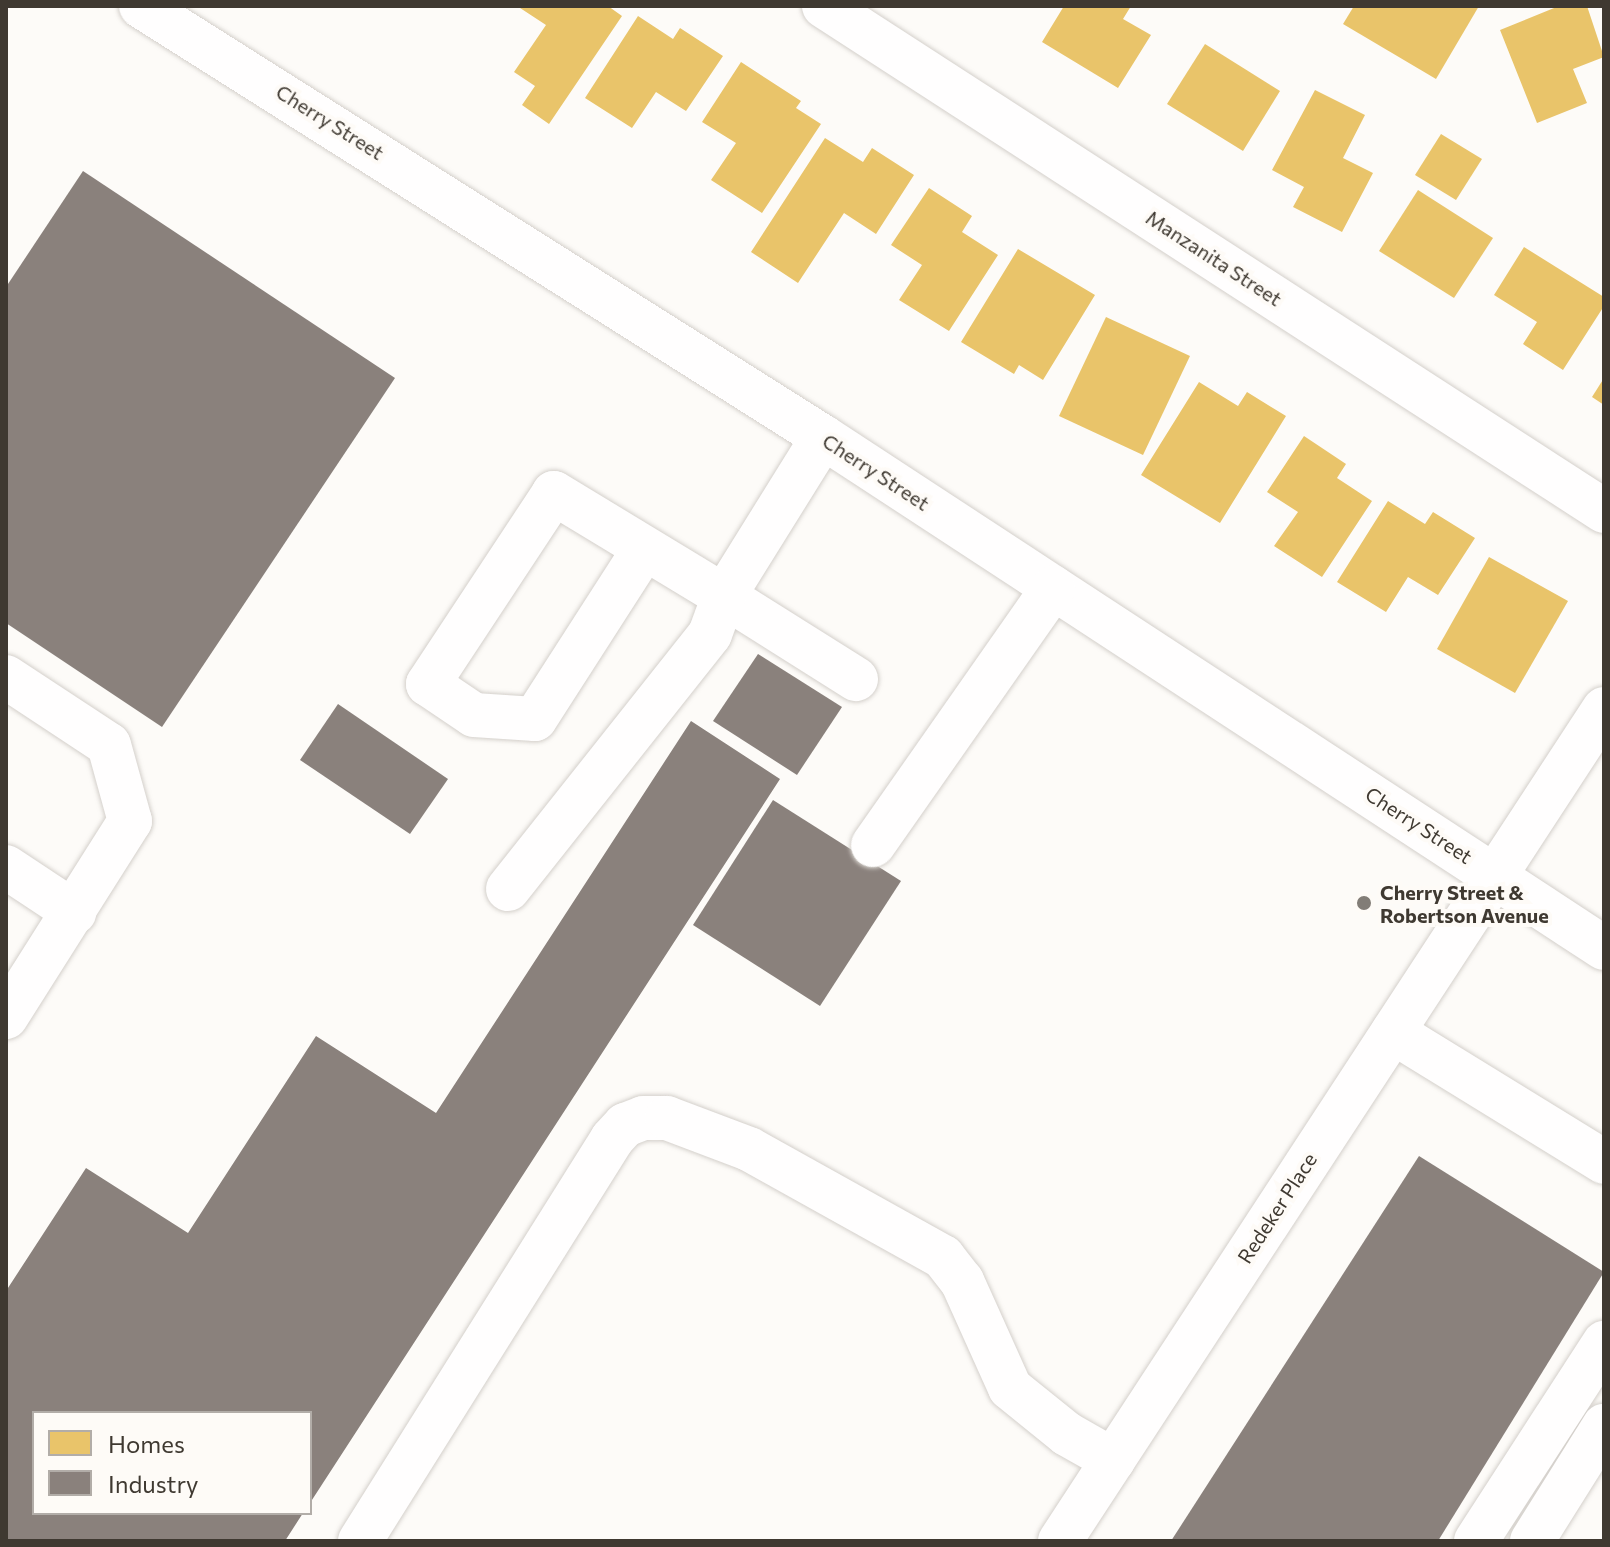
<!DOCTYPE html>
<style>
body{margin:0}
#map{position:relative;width:1610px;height:1547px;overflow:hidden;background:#fdfbf8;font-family:Commissioner,sans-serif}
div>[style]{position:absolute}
.homes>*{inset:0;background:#e9c46a}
.industry>*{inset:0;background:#8a817c}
.roads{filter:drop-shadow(0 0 2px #d4d0cb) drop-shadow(0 0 2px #d4d0cb)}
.minor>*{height:44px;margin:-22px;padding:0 22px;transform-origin:22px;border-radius:22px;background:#fffefe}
.dots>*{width:22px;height:22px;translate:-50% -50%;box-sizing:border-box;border:4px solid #fefbf7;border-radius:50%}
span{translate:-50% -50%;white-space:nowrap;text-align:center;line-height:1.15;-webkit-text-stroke:8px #fefbf7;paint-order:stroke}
.street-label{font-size:20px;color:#3f3931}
.poi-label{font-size:20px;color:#3f3931;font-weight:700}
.left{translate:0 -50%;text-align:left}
.frame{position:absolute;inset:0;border:8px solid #3f3931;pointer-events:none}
.legend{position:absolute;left:32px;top:1411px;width:280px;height:104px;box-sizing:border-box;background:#fefbf7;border:2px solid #b2ada8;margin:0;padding:10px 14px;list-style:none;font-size:24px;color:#3f3931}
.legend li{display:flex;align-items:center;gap:16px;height:40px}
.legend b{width:40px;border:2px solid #b2ada8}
</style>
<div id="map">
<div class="homes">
<i style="clip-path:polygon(517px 6px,608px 6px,622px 16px,549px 124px,522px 105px,535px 86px,514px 72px,546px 25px)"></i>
<i style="clip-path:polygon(1064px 6px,1131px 6px,1123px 19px,1151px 35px,1118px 88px,1042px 42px)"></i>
<i style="clip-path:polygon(1354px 6px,1479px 6px,1436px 79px,1343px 24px)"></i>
<i style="clip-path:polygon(1559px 6px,1587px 6px,1604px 57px,1573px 69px,1587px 103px,1537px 123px,1500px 30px)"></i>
<i style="clip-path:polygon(638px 16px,673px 39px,680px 28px,723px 56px,686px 111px,656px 92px,632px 128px,585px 98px)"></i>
<i style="clip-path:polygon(1205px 44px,1280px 91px,1243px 151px,1167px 104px)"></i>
<i style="clip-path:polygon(741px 62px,801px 101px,796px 108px,821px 124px,762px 213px,711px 180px,736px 143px,702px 122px)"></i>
<i style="clip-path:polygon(1315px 90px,1365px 115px,1343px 158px,1373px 173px,1342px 232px,1293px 207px,1304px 187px,1272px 170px)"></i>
<i style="clip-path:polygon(1441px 134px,1482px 159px,1456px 200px,1415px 175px)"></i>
<i style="clip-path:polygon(825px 138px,863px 162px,872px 148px,914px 175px,876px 234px,844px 213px,798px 283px,751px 252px)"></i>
<i style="clip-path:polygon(929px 188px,972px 216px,962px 232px,998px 255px,949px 331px,899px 300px,922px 265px,891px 245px)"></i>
<i style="clip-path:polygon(1418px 190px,1493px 238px,1454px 298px,1379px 251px)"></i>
<i style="clip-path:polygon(1524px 247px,1604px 297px,1604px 306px,1563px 370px,1523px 344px,1537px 322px,1494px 295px)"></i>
<i style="clip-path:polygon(1018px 249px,1095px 295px,1043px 380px,1019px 365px,1014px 374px,961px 342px)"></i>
<i style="clip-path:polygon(1106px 317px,1190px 356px,1143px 455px,1059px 416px)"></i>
<i style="clip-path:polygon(1604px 378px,1604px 405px,1592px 397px)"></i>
<i style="clip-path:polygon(1199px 382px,1238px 406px,1247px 392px,1286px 416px,1220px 523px,1141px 475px)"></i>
<i style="clip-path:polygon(1304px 436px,1346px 464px,1337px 478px,1372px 501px,1322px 577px,1274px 546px,1298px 512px,1267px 492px)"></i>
<i style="clip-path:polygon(1388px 501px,1425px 524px,1433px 512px,1475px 538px,1438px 595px,1408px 577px,1386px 612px,1337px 582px)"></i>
<i style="clip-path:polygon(1489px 557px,1568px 601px,1515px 693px,1437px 649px)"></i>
</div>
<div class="industry">
<i style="clip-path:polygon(83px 171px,395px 378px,162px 727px,6px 623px,6px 287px)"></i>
<i style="clip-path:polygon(758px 654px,842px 707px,797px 775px,713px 721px)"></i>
<i style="clip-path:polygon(338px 704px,448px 779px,410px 834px,300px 760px)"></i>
<i style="clip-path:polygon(691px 721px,780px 779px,310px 1503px,310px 1413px,34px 1413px,34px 1513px,303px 1513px,285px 1541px,6px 1541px,6px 1291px,86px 1168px,188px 1233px,316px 1036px,436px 1113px)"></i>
<i style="clip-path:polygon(773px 800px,901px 881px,820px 1006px,693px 925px)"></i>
<i style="clip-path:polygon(1419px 1156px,1604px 1272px,1438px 1541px,1171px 1541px)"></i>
</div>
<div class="roads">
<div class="minor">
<i style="left:141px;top:6px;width:807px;rotate:32.29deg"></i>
<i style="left:823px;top:437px;width:933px;rotate:33.2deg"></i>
<i style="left:824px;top:6px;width:929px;rotate:32.92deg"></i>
<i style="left:823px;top:437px;width:187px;rotate:121.9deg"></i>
<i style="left:724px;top:596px;width:156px;rotate:32.2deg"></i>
<i style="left:6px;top:677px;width:123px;rotate:33.4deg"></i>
<i style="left:109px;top:745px;width:79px;rotate:74.6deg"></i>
<i style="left:130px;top:821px;width:232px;rotate:122.3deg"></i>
<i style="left:873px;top:845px;width:314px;rotate:-55deg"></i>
<i style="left:6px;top:867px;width:82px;rotate:33.5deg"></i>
<i style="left:508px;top:889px;width:325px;rotate:-51.6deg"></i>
<i style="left:710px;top:634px;width:40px;rotate:-69.8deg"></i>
<i style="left:724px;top:596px;width:199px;rotate:-148.8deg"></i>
<i style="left:554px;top:493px;width:229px;rotate:123.4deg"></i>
<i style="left:428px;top:684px;width:55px;rotate:34deg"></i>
<i style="left:474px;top:715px;width:61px;rotate:3.8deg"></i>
<i style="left:535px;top:719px;width:202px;rotate:-57.3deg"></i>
<i style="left:1393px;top:1032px;width:248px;rotate:31.6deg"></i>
<i style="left:360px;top:1541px;width:474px;rotate:-57.9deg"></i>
<i style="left:612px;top:1139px;width:19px;rotate:-47deg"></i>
<i style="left:625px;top:1125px;width:19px;rotate:-21deg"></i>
<i style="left:643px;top:1118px;width:24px"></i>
<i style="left:667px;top:1118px;width:88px;rotate:20.7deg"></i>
<i style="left:749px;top:1149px;width:222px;rotate:29.1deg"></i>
<i style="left:943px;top:1257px;width:31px;rotate:52deg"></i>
<i style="left:962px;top:1281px;width:117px;rotate:65.8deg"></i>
<i style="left:1010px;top:1388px;width:73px;rotate:38.9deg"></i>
<i style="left:1067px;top:1434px;width:53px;rotate:29.5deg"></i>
<i style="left:1060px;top:1541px;width:994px;rotate:-56.82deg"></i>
<i style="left:1476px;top:1541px;width:236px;rotate:-57.1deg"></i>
<i style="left:1532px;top:1541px;width:136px;rotate:-57.9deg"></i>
</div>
</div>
<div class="dots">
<i style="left:1364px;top:903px;background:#827d77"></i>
</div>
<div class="street-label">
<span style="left:330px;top:122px;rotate:32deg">Cherry Street</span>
<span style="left:1214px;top:258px;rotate:33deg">Manzanita Street</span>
<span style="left:876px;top:472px;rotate:33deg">Cherry Street</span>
<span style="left:1419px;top:825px;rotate:33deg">Cherry Street</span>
<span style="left:1277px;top:1208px;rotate:-57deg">Redeker Place</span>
</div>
<div class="poi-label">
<span class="left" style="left:1380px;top:904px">Cherry Street &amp;<br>Robertson Avenue</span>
</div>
<div class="frame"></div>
<ul class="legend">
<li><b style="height:22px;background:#e9c46a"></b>Homes</li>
<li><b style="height:22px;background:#8a817c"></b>Industry</li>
</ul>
</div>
